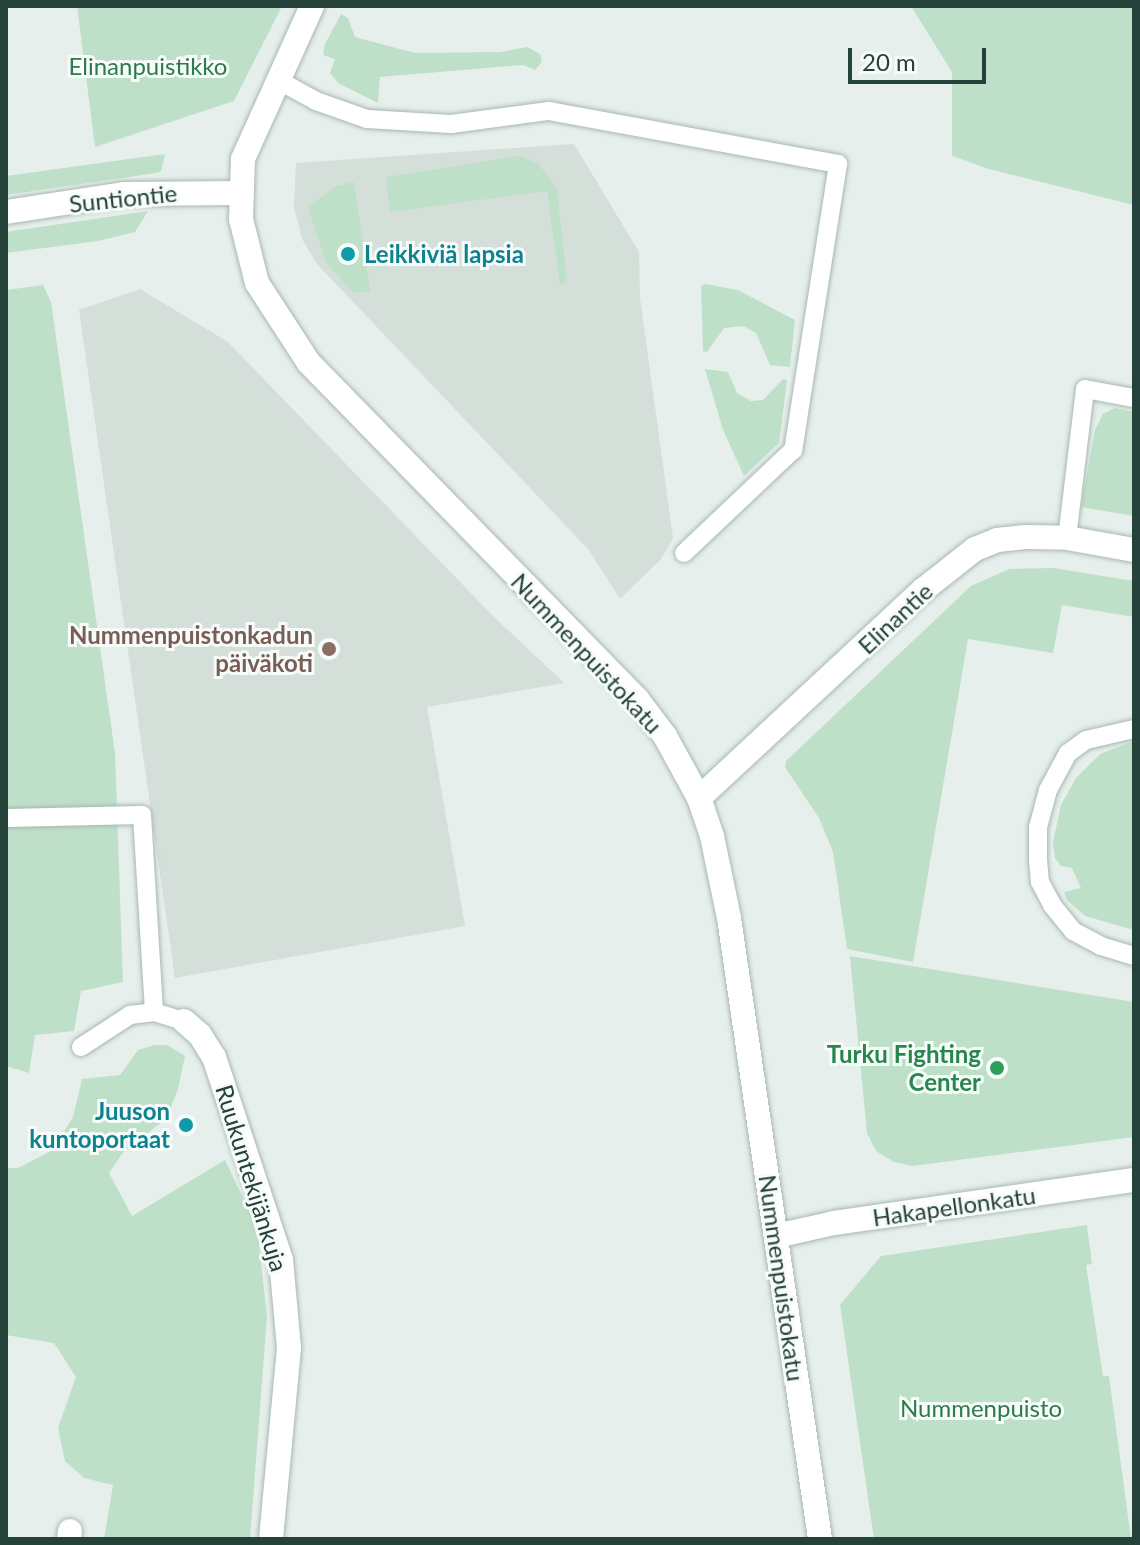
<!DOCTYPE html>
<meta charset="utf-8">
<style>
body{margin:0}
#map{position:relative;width:1140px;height:1545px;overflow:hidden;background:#e6efeb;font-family:Lato,sans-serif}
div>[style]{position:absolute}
.built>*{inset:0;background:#d4dfda}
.green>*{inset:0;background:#bfe0c8}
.roads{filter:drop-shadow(0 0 2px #a8b8b2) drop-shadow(0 0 2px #a8b8b2)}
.service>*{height:18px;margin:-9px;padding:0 9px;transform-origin:9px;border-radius:9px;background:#fff}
.minor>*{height:24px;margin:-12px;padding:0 12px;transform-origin:12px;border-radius:12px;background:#fff}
.tertiary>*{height:24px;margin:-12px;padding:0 12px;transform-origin:12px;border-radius:12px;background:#fff}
.dots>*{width:22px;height:22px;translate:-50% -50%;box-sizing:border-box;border:4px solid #f7fbf9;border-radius:50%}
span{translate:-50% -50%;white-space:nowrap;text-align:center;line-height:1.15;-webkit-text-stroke:6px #f7fbf9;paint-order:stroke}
.park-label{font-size:24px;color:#2d7a4b}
.street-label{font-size:24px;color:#24423a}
.culture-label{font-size:24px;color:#0d838f;font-weight:700}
.left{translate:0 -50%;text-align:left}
.right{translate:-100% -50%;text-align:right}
.education-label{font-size:24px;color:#785e54;font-weight:700}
.leisure-label{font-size:24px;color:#27864d;font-weight:700}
.frame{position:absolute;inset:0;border:8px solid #24423a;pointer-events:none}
.scale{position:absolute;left:848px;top:48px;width:138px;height:36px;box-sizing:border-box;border:4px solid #24423a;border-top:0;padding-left:10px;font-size:24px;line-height:28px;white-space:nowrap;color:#24423a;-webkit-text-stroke:6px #f7fbf9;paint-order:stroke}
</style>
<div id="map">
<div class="built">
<i style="clip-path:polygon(574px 144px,639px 252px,640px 298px,673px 538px,661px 559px,620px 599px,588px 549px,317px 264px,302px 239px,294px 207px,296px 163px)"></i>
<i style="clip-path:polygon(140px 289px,228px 342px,492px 615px,564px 683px,427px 707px,465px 926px,175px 978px,79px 310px)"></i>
</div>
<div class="green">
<i style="clip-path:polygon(77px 6px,282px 6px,234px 101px,95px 147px)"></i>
<i style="clip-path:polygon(911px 6px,1134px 6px,1134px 205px,989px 169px,952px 156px,952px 72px)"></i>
<i style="clip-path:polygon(341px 14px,348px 18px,355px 37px,415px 53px,500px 52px,527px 47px,540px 54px,542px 62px,535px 70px,523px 65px,380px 77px,378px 103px,338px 83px,330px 73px,335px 59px,323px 55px,325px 44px)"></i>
<i style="clip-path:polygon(165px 154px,161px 171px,156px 173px,6px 195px,6px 176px)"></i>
<i style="clip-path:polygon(519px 156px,538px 163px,557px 189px,567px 283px,560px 284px,547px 191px,390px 212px,386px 177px)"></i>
<i style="clip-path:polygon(354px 182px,370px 291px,354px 293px,326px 263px,308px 207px,336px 186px)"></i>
<i style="clip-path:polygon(148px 211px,135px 232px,98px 241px,6px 253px,6px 232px)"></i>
<i style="clip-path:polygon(705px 284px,738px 290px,795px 320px,790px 367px,770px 365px,756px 333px,743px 326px,724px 328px,707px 352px,703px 351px,701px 286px)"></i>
<i style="clip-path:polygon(43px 285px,51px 302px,115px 753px,123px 982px,81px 991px,74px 1031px,35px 1035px,29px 1073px,6px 1066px,6px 290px)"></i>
<i style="clip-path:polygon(705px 369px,728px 372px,737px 393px,751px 401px,763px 400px,783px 379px,787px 380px,779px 443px,744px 476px,723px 430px)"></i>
<i style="clip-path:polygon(1115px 408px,1134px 412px,1134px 516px,1081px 507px,1095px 430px,1103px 414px)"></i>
<i style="clip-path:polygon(1053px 568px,1134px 581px,1134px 617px,1062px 605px,1053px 653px,968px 639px,913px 962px,847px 949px,833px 852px,819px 818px,785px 767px,786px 761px,971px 586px,1009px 569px)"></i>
<i style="clip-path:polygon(1134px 741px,1134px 930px,1085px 916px,1067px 900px,1064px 892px,1081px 888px,1072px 868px,1061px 866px,1055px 858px,1053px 842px,1061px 805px,1076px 778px,1100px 754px)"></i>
<i style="clip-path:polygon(850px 956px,1134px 1002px,1134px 1137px,912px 1166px,894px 1162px,876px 1151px,867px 1133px)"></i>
<i style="clip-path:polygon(155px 1045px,167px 1045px,185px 1056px,178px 1089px,166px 1119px,124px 1151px,109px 1173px,132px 1216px,225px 1160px,257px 1227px,267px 1316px,250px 1539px,104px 1539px,113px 1485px,84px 1478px,65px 1461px,58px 1428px,76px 1377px,54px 1343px,6px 1335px,6px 1168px,18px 1168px,53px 1150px,73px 1117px,82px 1079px,120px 1075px,138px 1050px)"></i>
<i style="clip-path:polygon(1087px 1225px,1092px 1264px,1086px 1265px,1103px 1376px,1109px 1376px,1131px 1539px,874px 1539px,840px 1305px,881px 1256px)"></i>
</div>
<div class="roads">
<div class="service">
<i style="left:276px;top:79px;width:46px;rotate:28.8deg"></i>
<i style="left:316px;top:101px;width:54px;rotate:19.4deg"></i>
<i style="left:367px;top:119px;width:84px;rotate:3.4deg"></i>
<i style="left:451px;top:124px;width:99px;rotate:-7.6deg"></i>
<i style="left:549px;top:111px;width:294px;rotate:10.4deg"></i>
<i style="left:838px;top:164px;width:290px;rotate:98.9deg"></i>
<i style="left:793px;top:450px;width:150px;rotate:136.6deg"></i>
<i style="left:1067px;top:538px;width:150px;rotate:-83.1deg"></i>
<i style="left:1085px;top:389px;width:50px;rotate:10.4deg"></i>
<i style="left:1134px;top:729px;width:49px;rotate:167.1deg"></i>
<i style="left:1086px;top:740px;width:22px;rotate:144deg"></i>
<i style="left:1068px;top:753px;width:42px;rotate:118.4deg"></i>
<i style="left:1048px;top:790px;width:38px;rotate:105deg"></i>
<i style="left:1038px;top:827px;width:33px;rotate:90deg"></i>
<i style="left:1038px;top:860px;width:22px;rotate:85deg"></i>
<i style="left:1040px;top:882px;width:26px;rotate:62deg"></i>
<i style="left:1052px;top:905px;width:33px;rotate:51deg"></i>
<i style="left:1073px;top:931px;width:32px;rotate:28deg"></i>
<i style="left:1101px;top:946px;width:34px;rotate:17deg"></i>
<i style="left:6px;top:818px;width:136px;rotate:-1.3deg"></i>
<i style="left:142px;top:815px;width:197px;rotate:86.5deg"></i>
<i style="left:81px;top:1047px;width:59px;rotate:-33.1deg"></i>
<i style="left:130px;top:1015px;width:24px;rotate:-7deg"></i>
<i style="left:154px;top:1012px;width:31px;rotate:17deg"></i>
</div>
<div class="minor">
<i style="left:6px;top:212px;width:119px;rotate:-8.7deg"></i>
<i style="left:124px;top:194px;width:116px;rotate:-0.5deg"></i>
<i style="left:699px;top:798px;width:306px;rotate:-42.9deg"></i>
<i style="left:923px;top:590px;width:66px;rotate:-38.3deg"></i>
<i style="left:975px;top:549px;width:24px;rotate:-22deg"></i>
<i style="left:997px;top:540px;width:31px;rotate:-6deg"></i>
<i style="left:1028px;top:537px;width:39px;rotate:1deg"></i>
<i style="left:1067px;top:538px;width:68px;rotate:10.2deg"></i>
<i style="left:184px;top:1021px;width:21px;rotate:41deg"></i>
<i style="left:200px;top:1035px;width:26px;rotate:58deg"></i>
<i style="left:214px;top:1057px;width:214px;rotate:71.7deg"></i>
<i style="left:281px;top:1260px;width:88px;rotate:84.8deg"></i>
<i style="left:289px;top:1348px;width:192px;rotate:95.4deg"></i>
<i style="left:776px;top:1236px;width:59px;rotate:-12.6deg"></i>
<i style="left:834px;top:1223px;width:303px;rotate:-8.2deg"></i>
<i style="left:69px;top:1539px;width:8px;rotate:-83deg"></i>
</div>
<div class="tertiary">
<i style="left:312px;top:6px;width:168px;rotate:114.3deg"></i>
<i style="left:243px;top:159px;width:60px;rotate:91.9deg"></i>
<i style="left:241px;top:219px;width:66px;rotate:76deg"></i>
<i style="left:257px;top:283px;width:95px;rotate:57deg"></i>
<i style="left:309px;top:363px;width:470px;rotate:45.7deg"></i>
<i style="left:637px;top:699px;width:46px;rotate:52.9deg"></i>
<i style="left:665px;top:736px;width:71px;rotate:61.3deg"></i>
<i style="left:699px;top:798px;width:40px;rotate:71.1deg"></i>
<i style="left:712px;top:836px;width:84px;rotate:78.3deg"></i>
<i style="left:729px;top:918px;width:628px;rotate:81.66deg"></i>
</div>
</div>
<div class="dots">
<i style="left:348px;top:254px;background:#0f9aa8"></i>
<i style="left:329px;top:649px;background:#8d6e63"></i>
<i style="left:997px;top:1068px;background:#2e9e5b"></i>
<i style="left:186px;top:1125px;background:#0f9aa8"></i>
</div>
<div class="park-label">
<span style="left:148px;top:66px">Elinanpuistikko</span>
<span style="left:981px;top:1408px">Nummenpuisto</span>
</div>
<div class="street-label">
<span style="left:123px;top:198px;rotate:-6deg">Suntiontie</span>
<span style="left:895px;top:618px;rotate:-43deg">Elinantie</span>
<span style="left:587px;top:653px;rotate:47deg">Nummenpuistokatu</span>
<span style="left:252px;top:1178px;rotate:73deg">Ruukuntekijänkuja</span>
<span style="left:954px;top:1206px;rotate:-8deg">Hakapellonkatu</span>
<span style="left:782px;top:1278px;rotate:82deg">Nummenpuistokatu</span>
</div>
<div class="culture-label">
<span class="left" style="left:364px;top:254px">Leikkiviä lapsia</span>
<span class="right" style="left:170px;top:1125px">Juuson<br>kuntoportaat</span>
</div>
<div class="education-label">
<span class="right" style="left:313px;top:649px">Nummenpuistonkadun<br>päiväkoti</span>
</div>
<div class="leisure-label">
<span class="right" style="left:981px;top:1068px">Turku Fighting<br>Center</span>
</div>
<div class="frame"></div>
<div class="scale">20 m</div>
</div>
